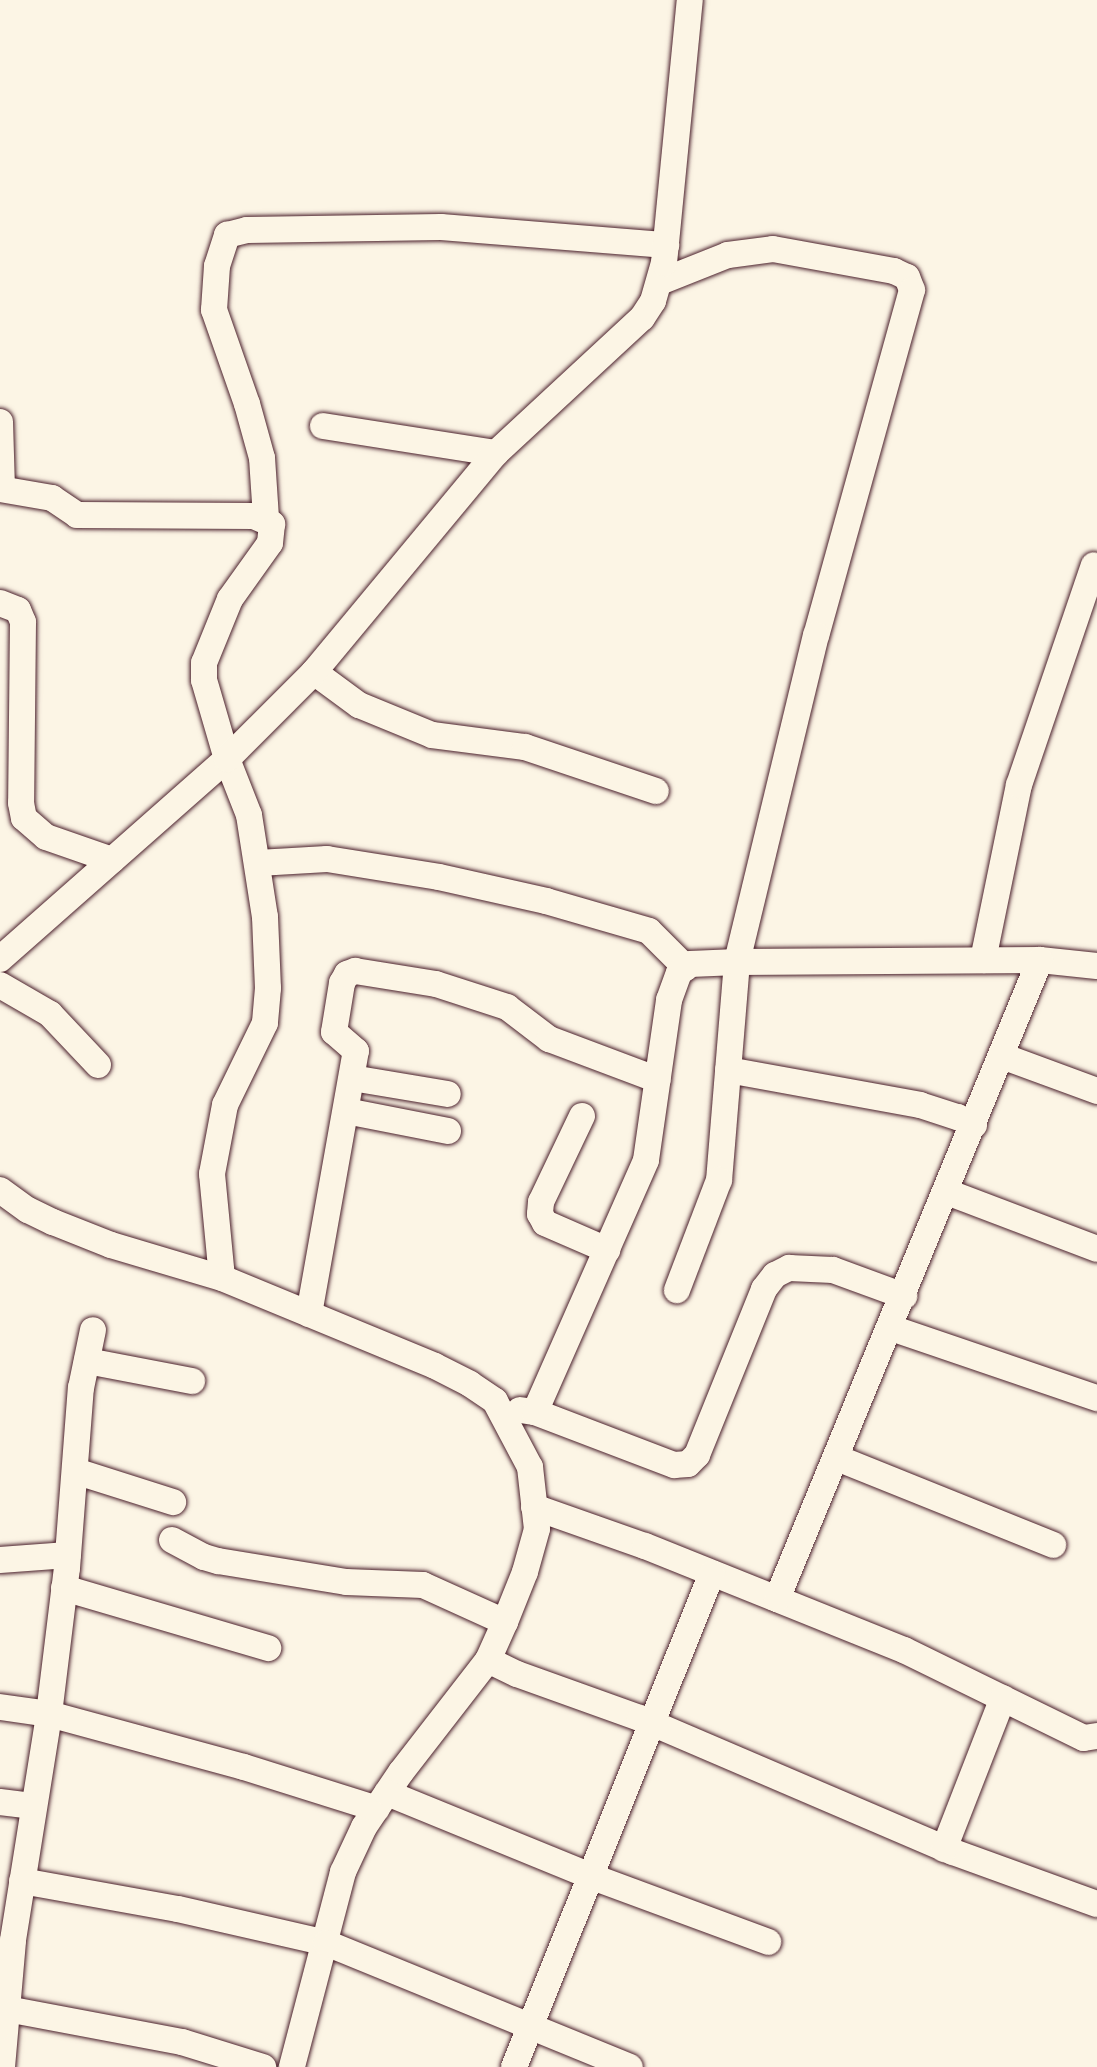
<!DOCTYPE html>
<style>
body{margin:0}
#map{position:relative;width:1097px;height:2067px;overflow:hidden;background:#fcf5e5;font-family:"Architects Daughter",sans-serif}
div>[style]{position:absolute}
.roads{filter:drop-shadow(0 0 2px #4a1f2b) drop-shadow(0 0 2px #4a1f2b)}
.minor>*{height:26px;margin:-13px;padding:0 13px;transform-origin:13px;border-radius:13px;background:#fcf5e5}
span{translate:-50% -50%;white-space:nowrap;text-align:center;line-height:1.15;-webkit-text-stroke:5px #fcf5e5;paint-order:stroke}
</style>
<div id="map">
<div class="roads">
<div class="minor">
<i style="left:660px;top:282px;width:73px;rotate:-21.7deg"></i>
<i style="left:728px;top:255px;width:45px;rotate:-7.6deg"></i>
<i style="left:773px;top:249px;width:123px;rotate:10.3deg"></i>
<i style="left:894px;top:271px;width:14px;rotate:25deg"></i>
<i style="left:907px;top:277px;width:14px;rotate:69deg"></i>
<i style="left:912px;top:290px;width:358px;rotate:105.5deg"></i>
<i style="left:816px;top:635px;width:336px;rotate:103.6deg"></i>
<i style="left:737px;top:962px;width:219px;rotate:94.7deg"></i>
<i style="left:719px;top:1180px;width:118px;rotate:110.9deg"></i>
<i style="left:0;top:422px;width:67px;rotate:88.3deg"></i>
<i style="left:323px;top:426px;width:175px;rotate:8.9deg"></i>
<i style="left:0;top:489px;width:53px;rotate:9.8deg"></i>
<i style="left:52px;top:498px;width:30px;rotate:34deg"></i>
<i style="left:77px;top:515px;width:177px;rotate:0.3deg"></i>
<i style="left:254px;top:516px;width:20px;rotate:24deg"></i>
<i style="left:272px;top:524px;width:19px;rotate:96deg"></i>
<i style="left:270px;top:543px;width:69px;rotate:125.5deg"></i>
<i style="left:230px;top:599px;width:69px;rotate:112.1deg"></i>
<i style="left:204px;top:663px;width:17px;rotate:90deg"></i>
<i style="left:204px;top:680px;width:82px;rotate:73.8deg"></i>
<i style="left:227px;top:759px;width:60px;rotate:68.6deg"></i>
<i style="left:249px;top:815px;width:103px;rotate:81.1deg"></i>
<i style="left:265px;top:917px;width:71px;rotate:87.6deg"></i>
<i style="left:268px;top:988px;width:35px;rotate:95deg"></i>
<i style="left:265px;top:1023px;width:91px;rotate:116deg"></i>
<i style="left:225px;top:1105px;width:70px;rotate:100.7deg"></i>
<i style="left:212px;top:1174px;width:104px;rotate:84.5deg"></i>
<i style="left:266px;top:518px;width:60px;rotate:-93.8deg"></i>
<i style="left:262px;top:458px;width:56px;rotate:-105.5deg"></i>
<i style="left:247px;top:404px;width:100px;rotate:-109.3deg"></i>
<i style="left:214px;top:310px;width:44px;rotate:-86.1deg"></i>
<i style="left:217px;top:266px;width:33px;rotate:-72deg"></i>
<i style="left:227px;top:235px;width:21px;rotate:-14deg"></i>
<i style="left:247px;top:230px;width:194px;rotate:-0.9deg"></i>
<i style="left:441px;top:227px;width:226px;rotate:4.6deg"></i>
<i style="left:0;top:603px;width:19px;rotate:21deg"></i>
<i style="left:18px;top:610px;width:13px;rotate:67deg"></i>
<i style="left:23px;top:622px;width:181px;rotate:90.6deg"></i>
<i style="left:21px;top:803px;width:15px;rotate:79deg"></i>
<i style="left:24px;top:818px;width:29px;rotate:41deg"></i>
<i style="left:46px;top:837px;width:70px;rotate:19.2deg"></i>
<i style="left:314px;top:672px;width:56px;rotate:36.3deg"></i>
<i style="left:359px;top:705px;width:79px;rotate:22.3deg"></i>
<i style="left:432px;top:735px;width:94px;rotate:7.4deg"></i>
<i style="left:525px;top:747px;width:138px;rotate:18.6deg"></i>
<i style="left:258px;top:863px;width:69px;rotate:-3.3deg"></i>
<i style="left:327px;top:859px;width:113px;rotate:9.1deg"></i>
<i style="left:439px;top:877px;width:110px;rotate:12.6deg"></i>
<i style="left:546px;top:901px;width:107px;rotate:16.2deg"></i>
<i style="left:649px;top:931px;width:52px;rotate:45deg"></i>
<i style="left:0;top:959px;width:303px;rotate:-41.4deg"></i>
<i style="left:227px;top:759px;width:123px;rotate:-45deg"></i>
<i style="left:314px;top:672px;width:285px;rotate:-50.3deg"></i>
<i style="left:496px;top:453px;width:199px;rotate:-42.8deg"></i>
<i style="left:642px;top:318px;width:20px;rotate:-57deg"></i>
<i style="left:653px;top:301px;width:40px;rotate:-74deg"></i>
<i style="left:664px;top:263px;width:264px;rotate:-84.4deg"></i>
<i style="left:983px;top:960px;width:179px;rotate:-78.4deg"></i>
<i style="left:1019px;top:785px;width:232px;rotate:-71.2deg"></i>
<i style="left:0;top:985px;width:58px;rotate:30.1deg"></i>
<i style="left:50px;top:1014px;width:70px;rotate:46.7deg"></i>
<i style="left:1002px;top:1056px;width:101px;rotate:20.2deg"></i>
<i style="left:728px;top:1070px;width:195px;rotate:10.3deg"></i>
<i style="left:920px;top:1105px;width:40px;rotate:18deg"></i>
<i style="left:958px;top:1117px;width:18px;rotate:27deg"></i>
<i style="left:352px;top:1078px;width:97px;rotate:9.5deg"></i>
<i style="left:346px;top:1111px;width:104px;rotate:11.1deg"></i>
<i style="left:582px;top:1116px;width:95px;rotate:115.5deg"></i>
<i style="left:541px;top:1202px;width:12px;rotate:95deg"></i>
<i style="left:540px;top:1214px;width:10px;rotate:61deg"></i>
<i style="left:545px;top:1223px;width:68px;rotate:23.5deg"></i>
<i style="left:0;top:1190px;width:34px;rotate:36deg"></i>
<i style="left:28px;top:1210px;width:28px;rotate:26deg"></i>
<i style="left:53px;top:1222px;width:62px;rotate:21.6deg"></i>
<i style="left:111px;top:1245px;width:116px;rotate:16.6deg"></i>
<i style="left:222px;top:1278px;width:230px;rotate:22.4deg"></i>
<i style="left:435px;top:1366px;width:39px;rotate:27deg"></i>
<i style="left:470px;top:1384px;width:30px;rotate:34deg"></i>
<i style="left:495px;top:1401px;width:75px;rotate:62.1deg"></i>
<i style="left:530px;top:1467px;width:62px;rotate:83.6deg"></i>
<i style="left:537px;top:1529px;width:45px;rotate:105.6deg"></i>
<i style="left:525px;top:1572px;width:54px;rotate:111.8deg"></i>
<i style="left:505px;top:1622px;width:42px;rotate:114.1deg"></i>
<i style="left:488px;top:1660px;width:142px;rotate:127.8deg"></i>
<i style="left:401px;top:1772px;width:66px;rotate:123.9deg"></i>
<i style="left:364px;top:1827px;width:50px;rotate:115deg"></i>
<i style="left:343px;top:1872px;width:202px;rotate:104.7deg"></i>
<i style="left:947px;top:1192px;width:160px;rotate:20.8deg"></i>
<i style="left:309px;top:1314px;width:267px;rotate:-79.9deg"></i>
<i style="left:356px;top:1051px;width:29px;rotate:-139deg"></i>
<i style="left:334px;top:1032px;width:50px;rotate:-80.7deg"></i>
<i style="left:342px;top:983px;width:10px;rotate:-61deg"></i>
<i style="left:347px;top:974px;width:9px;rotate:-21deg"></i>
<i style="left:355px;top:971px;width:82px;rotate:9.1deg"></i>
<i style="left:436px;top:984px;width:75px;rotate:17.9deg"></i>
<i style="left:507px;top:1007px;width:53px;rotate:37.3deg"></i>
<i style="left:549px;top:1039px;width:116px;rotate:20.6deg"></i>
<i style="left:891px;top:1328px;width:218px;rotate:18.8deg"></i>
<i style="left:87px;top:1361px;width:107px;rotate:10.8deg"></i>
<i style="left:520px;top:1410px;width:15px;rotate:8deg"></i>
<i style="left:535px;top:1412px;width:149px;rotate:20.9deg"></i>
<i style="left:674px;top:1465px;width:14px;rotate:-4deg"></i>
<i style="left:688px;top:1464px;width:13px;rotate:-45deg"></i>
<i style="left:697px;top:1455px;width:179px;rotate:-68deg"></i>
<i style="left:764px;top:1289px;width:18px;rotate:-52deg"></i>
<i style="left:775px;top:1275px;width:16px;rotate:-27deg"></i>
<i style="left:789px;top:1268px;width:44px;rotate:2.6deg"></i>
<i style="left:833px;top:1270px;width:76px;rotate:20.1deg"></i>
<i style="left:535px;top:1412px;width:275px;rotate:-66.2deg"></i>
<i style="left:646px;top:1160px;width:162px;rotate:-81.8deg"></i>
<i style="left:669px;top:1000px;width:29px;rotate:-70deg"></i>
<i style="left:679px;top:973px;width:14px;rotate:-39deg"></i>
<i style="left:690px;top:964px;width:47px;rotate:-2.4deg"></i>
<i style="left:737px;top:962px;width:303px;rotate:-0.4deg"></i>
<i style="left:1040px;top:960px;width:57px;rotate:6deg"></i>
<i style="left:837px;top:1458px;width:233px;rotate:21.9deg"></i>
<i style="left:75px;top:1471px;width:103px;rotate:17.6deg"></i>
<i style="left:534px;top:1507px;width:118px;rotate:19.4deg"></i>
<i style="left:645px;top:1546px;width:279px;rotate:21.9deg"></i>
<i style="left:904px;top:1650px;width:200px;rotate:26.1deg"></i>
<i style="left:1084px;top:1738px;width:13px;rotate:-9deg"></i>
<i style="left:172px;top:1540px;width:36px;rotate:28deg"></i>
<i style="left:204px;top:1557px;width:15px;rotate:16deg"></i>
<i style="left:218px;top:1561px;width:130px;rotate:9.3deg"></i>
<i style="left:346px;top:1582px;width:77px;rotate:2.2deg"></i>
<i style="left:423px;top:1585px;width:90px;rotate:24.3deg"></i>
<i style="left:0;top:1560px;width:68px;rotate:-4.2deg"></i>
<i style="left:64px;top:1588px;width:213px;rotate:16.4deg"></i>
<i style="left:777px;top:1599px;width:691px;rotate:-67.63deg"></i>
<i style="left:488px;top:1660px;width:32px;rotate:26deg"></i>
<i style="left:517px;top:1674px;width:131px;rotate:19.7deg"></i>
<i style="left:640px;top:1718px;width:340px;rotate:23.2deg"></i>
<i style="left:953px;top:1852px;width:153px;rotate:19.9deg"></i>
<i style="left:0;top:1707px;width:49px;rotate:8.1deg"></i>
<i style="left:49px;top:1714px;width:202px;rotate:15.2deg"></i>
<i style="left:244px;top:1767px;width:139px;rotate:17.5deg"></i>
<i style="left:387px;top:1793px;width:219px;rotate:22.2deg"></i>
<i style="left:590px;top:1876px;width:190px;rotate:20.3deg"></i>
<i style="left:0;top:1802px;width:34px;rotate:7deg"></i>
<i style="left:944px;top:1849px;width:162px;rotate:-68.7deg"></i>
<i style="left:22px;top:1881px;width:158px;rotate:10.2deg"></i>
<i style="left:178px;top:1909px;width:152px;rotate:12.9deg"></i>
<i style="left:326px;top:1943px;width:328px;rotate:22.2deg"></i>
<i style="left:7px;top:2009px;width:178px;rotate:10.7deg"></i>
<i style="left:182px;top:2042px;width:85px;rotate:17.2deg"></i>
<i style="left:2px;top:2067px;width:127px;rotate:-85deg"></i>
<i style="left:13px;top:1940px;width:229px;rotate:-80.9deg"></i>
<i style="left:49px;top:1714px;width:147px;rotate:-83deg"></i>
<i style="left:67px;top:1568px;width:181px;rotate:-85.6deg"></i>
<i style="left:81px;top:1388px;width:59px;rotate:-78.3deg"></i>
<i style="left:514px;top:2067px;width:532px;rotate:-68.16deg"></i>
</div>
</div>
</div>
